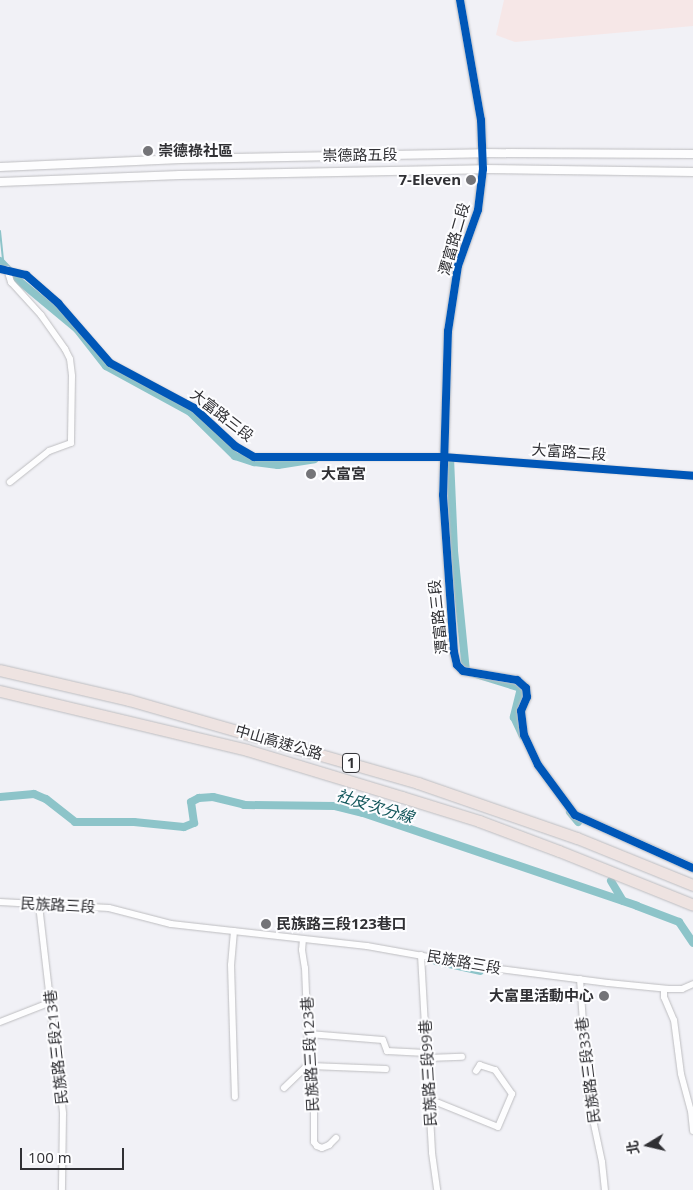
<!DOCTYPE html>
<meta charset="utf-8">
<style>
body{margin:0}
#map{position:relative;width:693px;height:1190px;overflow:hidden;background:#f1f1f6;font-family:"Open Sans","Noto Sans TC",sans-serif}
div>[style]{position:absolute}
.industrial>*{inset:0;background:#f6e7e7}
.stream>*{height:2px;margin:-1px;padding:0 1px;transform-origin:1px;border-radius:1px;background:#8dc4c9}
.canal>*{height:8px;margin:-4px;padding:0 4px;transform-origin:4px;border-radius:4px;background:#8dc4c9}
.roads{filter:drop-shadow(0 0 1px #bdbdc0) drop-shadow(0 0 1px #bdbdc0)}
.minor>*{height:6px;margin:-3px;padding:0 3px;transform-origin:3px;border-radius:3px;background:#fdfdfe}
.tertiary>*{height:8px;margin:-4px;padding:0 4px;transform-origin:4px;border-radius:4px;background:#fdfdfe}
.motorway>*{height:11px;margin:-5.5px;padding:0 5.5px;transform-origin:5.5px;border-radius:5.5px;background:#eee3e1}
.cycleway>*{height:8px;margin:-4px;padding:0 4px;transform-origin:4px;border-radius:4px;background:#0057b8}
.dots>*{width:14px;height:14px;translate:-50% -50%;box-sizing:border-box;border:2px solid #fdfdff;border-radius:50%}
span{translate:-50% -50%;white-space:nowrap;text-align:center;line-height:1.15;-webkit-text-stroke:4px #fdfdff;paint-order:stroke}
.shield-label span{padding:1px 4px;background:#fdfdff;border:1px solid;border-radius:4px;-webkit-text-stroke-width:0}
.shield-label{font-size:14px;color:#303034;font-weight:700}
.poi-label{font-size:15px;color:#303034;font-weight:700}
.left{translate:0 -50%;text-align:left}
.right{translate:-100% -50%;text-align:right}
.street-label{font-size:15px;color:#303034}
.water-label{font-size:16px;color:#11555a;font-style:italic}
.north{position:absolute;left:623px;top:1120px;width:50px;height:50px;-webkit-text-stroke:4px #fdfdff;paint-order:stroke;rotate:261deg;font-size:14px;font-weight:700;line-height:20px;text-align:center;color:#303034}
.north::after{content:'';display:block;margin:auto;width:18px;height:22px;background:#303034;clip-path:polygon(50% 0,100% 100%,50% 72%,0 100%)}
.scale{position:absolute;left:20px;top:1148px;width:104px;height:22px;box-sizing:border-box;border:2px solid #303034;border-top:0;padding-left:6px;font-size:15px;line-height:18px;white-space:nowrap;color:#303034;-webkit-text-stroke:4px #fdfdff;paint-order:stroke}
</style>
<div id="map">
<div class="industrial">
<i style="clip-path:polygon(504px 0,693px 0,693px 26px,515px 42px,496px 35px)"></i>
</div>
<div class="stream">
<i style="left:0;top:231px;width:30px;rotate:84deg"></i>
</div>
<div class="canal">
<i style="left:0;top:261px;width:26px;rotate:47deg"></i>
<i style="left:18px;top:280px;width:77px;rotate:39.7deg"></i>
<i style="left:77px;top:329px;width:47px;rotate:51.9deg"></i>
<i style="left:106px;top:366px;width:96px;rotate:28.7deg"></i>
<i style="left:190px;top:412px;width:63px;rotate:44.4deg"></i>
<i style="left:235px;top:456px;width:20px;rotate:18deg"></i>
<i style="left:254px;top:462px;width:24px;rotate:7deg"></i>
<i style="left:278px;top:465px;width:37px;rotate:-9deg"></i>
<i style="left:443px;top:458px;width:7px"></i>
<i style="left:450px;top:458px;width:93px;rotate:87.5deg"></i>
<i style="left:454px;top:551px;width:121px;rotate:84.3deg"></i>
<i style="left:466px;top:671px;width:58px;rotate:17.2deg"></i>
<i style="left:521px;top:688px;width:30px;rotate:104deg"></i>
<i style="left:514px;top:717px;width:21px;rotate:65deg"></i>
<i style="left:0;top:797px;width:34px;rotate:-5deg"></i>
<i style="left:34px;top:794px;width:13px;rotate:23deg"></i>
<i style="left:46px;top:799px;width:37px;rotate:38deg"></i>
<i style="left:75px;top:822px;width:59px"></i>
<i style="left:134px;top:822px;width:50px;rotate:5.7deg"></i>
<i style="left:184px;top:827px;width:11px;rotate:-22deg"></i>
<i style="left:194px;top:823px;width:21px;rotate:-98deg"></i>
<i style="left:191px;top:802px;width:9px;rotate:-27deg"></i>
<i style="left:199px;top:798px;width:14px;rotate:-4deg"></i>
<i style="left:213px;top:797px;width:32px;rotate:14deg"></i>
<i style="left:244px;top:805px;width:91px;rotate:0.6deg"></i>
<i style="left:335px;top:806px;width:29px;rotate:14deg"></i>
<i style="left:363px;top:813px;width:289px;rotate:18.7deg"></i>
<i style="left:637px;top:906px;width:45px;rotate:20.9deg"></i>
<i style="left:679px;top:922px;width:25px;rotate:56deg"></i>
<i style="left:570px;top:812px;width:13px;rotate:51deg"></i>
<i style="left:611px;top:881px;width:23px;rotate:59deg"></i>
<i style="left:436px;top:961px;width:45px;rotate:12.8deg"></i>
</div>
<div class="roads">
<div class="minor">
<i style="left:0;top:269px;width:27px;rotate:13deg"></i>
<i style="left:26px;top:275px;width:43px;rotate:41.2deg"></i>
<i style="left:58px;top:303px;width:79px;rotate:49.1deg"></i>
<i style="left:110px;top:363px;width:95px;rotate:28.2deg"></i>
<i style="left:194px;top:408px;width:56px;rotate:42.8deg"></i>
<i style="left:235px;top:446px;width:22px;rotate:30deg"></i>
<i style="left:254px;top:457px;width:189px"></i>
<i style="left:443px;top:457px;width:251px;rotate:4.3deg"></i>
<i style="left:7px;top:269px;width:14px;rotate:73deg"></i>
<i style="left:11px;top:282px;width:45px;rotate:47.7deg"></i>
<i style="left:41px;top:315px;width:42px;rotate:54.8deg"></i>
<i style="left:65px;top:349px;width:11px;rotate:63deg"></i>
<i style="left:70px;top:359px;width:17px;rotate:83deg"></i>
<i style="left:72px;top:376px;width:67px;rotate:90.9deg"></i>
<i style="left:71px;top:443px;width:23px;rotate:160deg"></i>
<i style="left:49px;top:451px;width:50px;rotate:141.5deg"></i>
<i style="left:0;top:902px;width:109px;rotate:3.2deg"></i>
<i style="left:109px;top:908px;width:64px;rotate:14.5deg"></i>
<i style="left:171px;top:924px;width:197px;rotate:6.4deg"></i>
<i style="left:367px;top:946px;width:119px;rotate:10.2deg"></i>
<i style="left:484px;top:967px;width:125px;rotate:7.4deg"></i>
<i style="left:608px;top:983px;width:61px;rotate:5.6deg"></i>
<i style="left:669px;top:989px;width:13px"></i>
<i style="left:682px;top:989px;width:12px;rotate:-24deg"></i>
<i style="left:39px;top:905px;width:210px;rotate:83.4deg"></i>
<i style="left:63px;top:1114px;width:76px;rotate:90.8deg"></i>
<i style="left:234px;top:931px;width:34px;rotate:95deg"></i>
<i style="left:231px;top:965px;width:132px;rotate:88.3deg"></i>
<i style="left:303px;top:939px;width:11px;rotate:95deg"></i>
<i style="left:302px;top:950px;width:18px;rotate:81deg"></i>
<i style="left:305px;top:968px;width:76px;rotate:87.7deg"></i>
<i style="left:308px;top:1044px;width:49px;rotate:83deg"></i>
<i style="left:314px;top:1093px;width:49px;rotate:90deg"></i>
<i style="left:314px;top:1142px;width:5px;rotate:53deg"></i>
<i style="left:317px;top:1146px;width:5px;rotate:22deg"></i>
<i style="left:322px;top:1148px;width:8px;rotate:-23deg"></i>
<i style="left:329px;top:1145px;width:10px;rotate:-45deg"></i>
<i style="left:421px;top:955px;width:198px;rotate:86.8deg"></i>
<i style="left:432px;top:1153px;width:37px;rotate:82deg"></i>
<i style="left:580px;top:979px;width:117px;rotate:86.1deg"></i>
<i style="left:588px;top:1096px;width:67px;rotate:78deg"></i>
<i style="left:602px;top:1162px;width:28px;rotate:84deg"></i>
<i style="left:664px;top:989px;width:8px;rotate:90deg"></i>
<i style="left:664px;top:997px;width:25px;rotate:67deg"></i>
<i style="left:674px;top:1020px;width:54px;rotate:82.6deg"></i>
<i style="left:681px;top:1074px;width:38px;rotate:75deg"></i>
<i style="left:691px;top:1111px;width:20px;rotate:84deg"></i>
<i style="left:0;top:1022px;width:55px;rotate:-21.4deg"></i>
<i style="left:309px;top:1034px;width:74px;rotate:4.6deg"></i>
<i style="left:383px;top:1040px;width:12px;rotate:70deg"></i>
<i style="left:387px;top:1051px;width:39px;rotate:3deg"></i>
<i style="left:427px;top:1058px;width:35px;rotate:-2deg"></i>
<i style="left:311px;top:1066px;width:75px;rotate:2.3deg"></i>
<i style="left:284px;top:1088px;width:37px;rotate:-44deg"></i>
<i style="left:429px;top:1099px;width:74px;rotate:22.1deg"></i>
<i style="left:498px;top:1127px;width:36px;rotate:-67deg"></i>
<i style="left:512px;top:1094px;width:29px;rotate:-125deg"></i>
<i style="left:495px;top:1070px;width:16px;rotate:-162deg"></i>
<i style="left:480px;top:1065px;width:7px;rotate:124deg"></i>
</div>
<div class="tertiary">
<i style="left:460px;top:0;width:122px;rotate:80.1deg"></i>
<i style="left:481px;top:120px;width:49px;rotate:87.7deg"></i>
<i style="left:483px;top:169px;width:41px;rotate:97deg"></i>
<i style="left:478px;top:210px;width:59px;rotate:109.7deg"></i>
<i style="left:458px;top:266px;width:66px;rotate:98.7deg"></i>
<i style="left:448px;top:331px;width:164px;rotate:91.7deg"></i>
<i style="left:443px;top:495px;width:157px;rotate:86deg"></i>
<i style="left:454px;top:652px;width:13px;rotate:77deg"></i>
<i style="left:457px;top:665px;width:8px;rotate:45deg"></i>
<i style="left:463px;top:671px;width:55px;rotate:9.5deg"></i>
<i style="left:517px;top:680px;width:12px;rotate:42deg"></i>
<i style="left:526px;top:688px;width:9px;rotate:84deg"></i>
<i style="left:527px;top:697px;width:15px;rotate:113deg"></i>
<i style="left:521px;top:711px;width:24px;rotate:83deg"></i>
<i style="left:524px;top:735px;width:33px;rotate:65deg"></i>
<i style="left:538px;top:765px;width:62px;rotate:53.5deg"></i>
<i style="left:575px;top:815px;width:129px;rotate:24.2deg"></i>
<i style="left:0;top:167px;width:181px;rotate:-2.5deg"></i>
<i style="left:181px;top:159px;width:302px;rotate:-1.1deg"></i>
<i style="left:483px;top:153px;width:210px;rotate:0.3deg"></i>
<i style="left:0;top:182px;width:180px;rotate:-2.2deg"></i>
<i style="left:180px;top:175px;width:303px;rotate:-1.1deg"></i>
<i style="left:483px;top:169px;width:210px;rotate:0.8deg"></i>
</div>
<div class="motorway">
<i style="left:0;top:670px;width:132px;rotate:13.1deg"></i>
<i style="left:129px;top:700px;width:301px;rotate:16deg"></i>
<i style="left:418px;top:783px;width:168px;rotate:19.1deg"></i>
<i style="left:577px;top:838px;width:125px;rotate:22.1deg"></i>
<i style="left:0;top:691px;width:254px;rotate:13.4deg"></i>
<i style="left:247px;top:750px;width:162px;rotate:16.9deg"></i>
<i style="left:402px;top:797px;width:81px;rotate:17.3deg"></i>
<i style="left:479px;top:821px;width:85px;rotate:20.6deg"></i>
<i style="left:559px;top:851px;width:144px;rotate:21.9deg"></i>
</div>
</div>
<div class="cycleway">
<i style="left:460px;top:0;width:122px;rotate:80.1deg"></i>
<i style="left:481px;top:120px;width:49px;rotate:87.7deg"></i>
<i style="left:483px;top:169px;width:41px;rotate:97deg"></i>
<i style="left:478px;top:210px;width:59px;rotate:109.7deg"></i>
<i style="left:458px;top:266px;width:66px;rotate:98.7deg"></i>
<i style="left:448px;top:331px;width:164px;rotate:91.7deg"></i>
<i style="left:443px;top:495px;width:157px;rotate:86deg"></i>
<i style="left:454px;top:652px;width:13px;rotate:77deg"></i>
<i style="left:457px;top:665px;width:8px;rotate:45deg"></i>
<i style="left:463px;top:671px;width:55px;rotate:9.5deg"></i>
<i style="left:517px;top:680px;width:12px;rotate:42deg"></i>
<i style="left:526px;top:688px;width:9px;rotate:84deg"></i>
<i style="left:527px;top:697px;width:15px;rotate:113deg"></i>
<i style="left:521px;top:711px;width:24px;rotate:83deg"></i>
<i style="left:524px;top:735px;width:33px;rotate:65deg"></i>
<i style="left:538px;top:765px;width:62px;rotate:53.5deg"></i>
<i style="left:575px;top:815px;width:129px;rotate:24.2deg"></i>
<i style="left:0;top:269px;width:27px;rotate:13deg"></i>
<i style="left:26px;top:275px;width:43px;rotate:41.2deg"></i>
<i style="left:58px;top:303px;width:79px;rotate:49.1deg"></i>
<i style="left:110px;top:363px;width:95px;rotate:28.2deg"></i>
<i style="left:194px;top:408px;width:56px;rotate:42.8deg"></i>
<i style="left:235px;top:446px;width:22px;rotate:30deg"></i>
<i style="left:254px;top:457px;width:189px"></i>
<i style="left:443px;top:457px;width:251px;rotate:4.3deg"></i>
</div>
<div class="dots">
<i style="left:148px;top:151px;background:#747478"></i>
<i style="left:471px;top:180px;background:#747478"></i>
<i style="left:311px;top:474px;background:#747478"></i>
<i style="left:266px;top:924px;background:#747478"></i>
<i style="left:604px;top:996px;background:#747478"></i>
</div>
<div class="shield-label">
<span style="left:351px;top:763px">1</span>
</div>
<div class="poi-label">
<span class="left" style="left:158px;top:151px">崇德祿社區</span>
<span class="right" style="left:461px;top:180px">7-Eleven</span>
<span class="left" style="left:321px;top:474px">大富宮</span>
<span class="left" style="left:276px;top:924px">民族路三段123巷口</span>
<span class="right" style="left:594px;top:996px">大富里活動中心</span>
</div>
<div class="street-label">
<span style="left:360px;top:155px;rotate:-1deg">崇德路五段</span>
<span style="left:454px;top:239px;rotate:-74deg">潭富路二段</span>
<span style="left:222px;top:415px;rotate:38deg">大富路三段</span>
<span style="left:569px;top:452px;rotate:4deg">大富路二段</span>
<span style="left:438px;top:617px;rotate:-96deg">潭富路三段</span>
<span style="left:279px;top:742px;rotate:16deg">中山高速公路</span>
<span style="left:58px;top:905px;rotate:3deg">民族路三段</span>
<span style="left:464px;top:962px;rotate:10deg">民族路三段</span>
<span style="left:56px;top:1047px;rotate:-96deg">民族路三段213巷</span>
<span style="left:310px;top:1054px;rotate:-93deg">民族路三段123巷</span>
<span style="left:588px;top:1070px;rotate:-97deg">民族路三段33巷</span>
<span style="left:428px;top:1073px;rotate:-93deg">民族路三段99巷</span>
</div>
<div class="water-label">
<span style="left:375px;top:806px;rotate:17deg">社皮次分線</span>
</div>
<div class="north">北</div>
<div class="scale">100 m</div>
</div>
